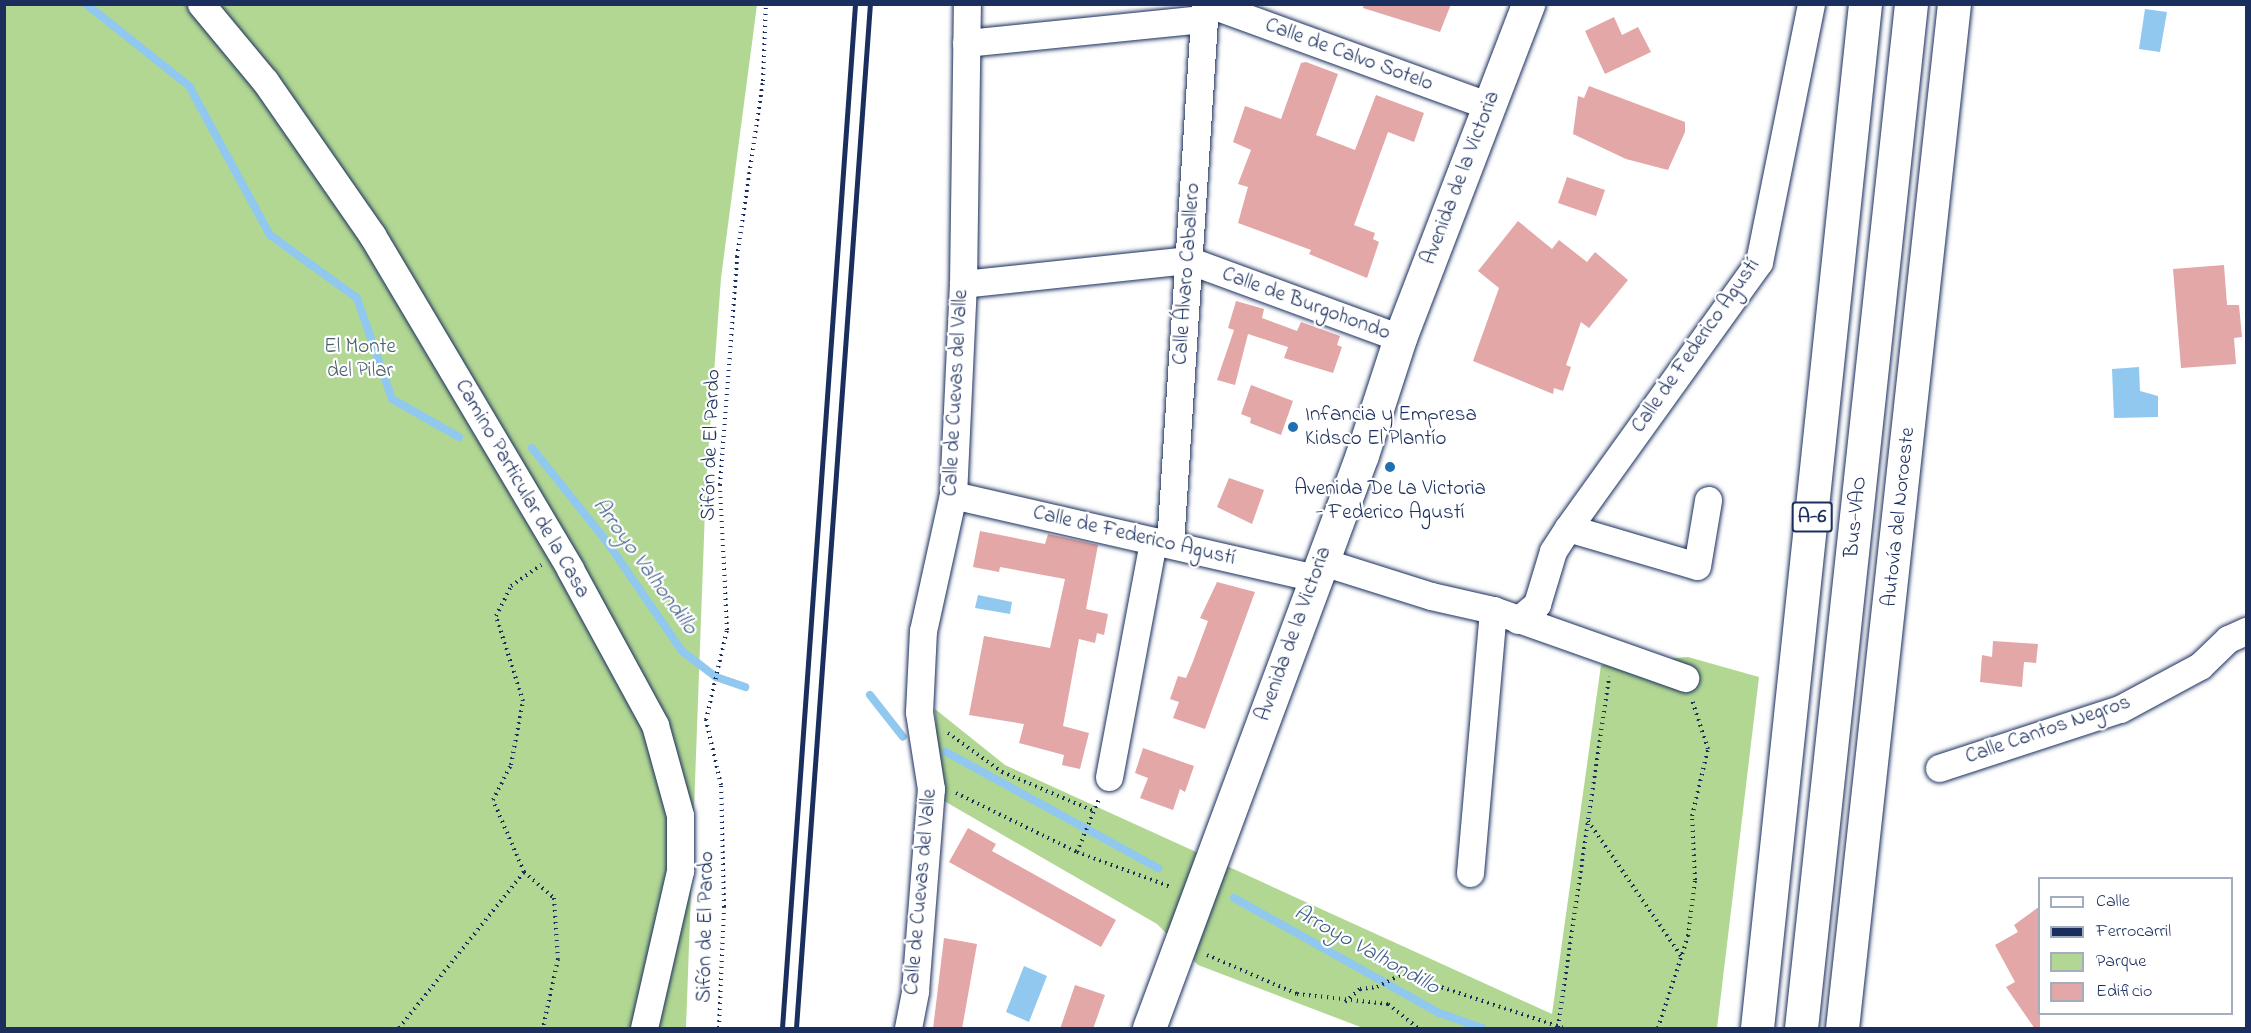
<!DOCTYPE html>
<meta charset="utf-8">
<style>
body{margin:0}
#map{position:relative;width:2251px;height:1033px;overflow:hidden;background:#fff;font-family:"Indie Flower",sans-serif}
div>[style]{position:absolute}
.green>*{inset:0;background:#b2d793}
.water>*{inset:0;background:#91c8ef}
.stream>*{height:8px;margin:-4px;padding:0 4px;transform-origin:4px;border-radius:4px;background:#91c8ef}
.building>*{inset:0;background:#e2a7a6}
.path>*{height:4px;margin-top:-2px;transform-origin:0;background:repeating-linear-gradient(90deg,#1b2f5e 0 1.5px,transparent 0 6px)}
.roads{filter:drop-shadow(0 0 2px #1b2f5e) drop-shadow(0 0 2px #1b2f5e)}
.minor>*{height:27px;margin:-13.5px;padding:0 13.5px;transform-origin:13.5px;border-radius:13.5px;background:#fff}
.tertiary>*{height:33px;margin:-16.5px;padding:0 16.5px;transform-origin:16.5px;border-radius:16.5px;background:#fff}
.motorway>*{height:33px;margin:-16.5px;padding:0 16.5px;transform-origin:16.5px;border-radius:16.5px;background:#fff}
.rail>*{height:4.5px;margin:-2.25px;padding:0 2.25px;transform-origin:2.25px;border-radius:2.25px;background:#1b2f5e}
.dots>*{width:16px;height:16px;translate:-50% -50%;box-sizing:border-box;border:3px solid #fff;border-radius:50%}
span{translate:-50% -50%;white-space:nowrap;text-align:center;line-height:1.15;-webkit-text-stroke:4.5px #fff;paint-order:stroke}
.shield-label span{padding:2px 4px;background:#fff;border:2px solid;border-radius:4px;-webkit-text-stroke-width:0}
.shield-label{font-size:20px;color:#1b2f5e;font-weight:700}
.street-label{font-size:21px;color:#1b2f5e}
.park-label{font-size:21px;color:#48616e}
.poi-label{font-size:21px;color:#1b2f5e}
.left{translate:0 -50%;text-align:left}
.water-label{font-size:22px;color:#3e5d8a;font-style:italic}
.frame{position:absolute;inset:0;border:6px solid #1b2f5e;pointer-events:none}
.legend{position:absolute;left:2038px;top:877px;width:195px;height:138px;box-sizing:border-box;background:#fff;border:2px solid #a4acbf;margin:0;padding:8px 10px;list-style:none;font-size:18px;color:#1b2f5e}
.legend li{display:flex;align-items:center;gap:12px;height:30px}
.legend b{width:30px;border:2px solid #a4acbf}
</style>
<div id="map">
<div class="green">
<i style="clip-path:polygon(5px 5px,757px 5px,721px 278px,706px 483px,686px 1028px,5px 1028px)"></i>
<i style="clip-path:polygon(1688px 657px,1759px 677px,1717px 1028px,1363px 1028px,1198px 965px,1157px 924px,939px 798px,935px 709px,1005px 765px,1552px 1014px,1601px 665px)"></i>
</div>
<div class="water">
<i style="clip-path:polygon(2145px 9px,2167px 12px,2160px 52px,2139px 49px)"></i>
<i style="clip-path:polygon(2139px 367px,2140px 391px,2158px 396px,2158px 417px,2114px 418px,2112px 369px)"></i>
<i style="clip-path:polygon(978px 595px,1012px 602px,1010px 614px,975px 608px)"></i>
<i style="clip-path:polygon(1024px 966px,1047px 976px,1029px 1022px,1006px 1012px)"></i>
</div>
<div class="stream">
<i style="left:86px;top:4px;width:132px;rotate:38.5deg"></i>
<i style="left:189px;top:86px;width:170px;rotate:61.5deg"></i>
<i style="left:270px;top:235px;width:107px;rotate:35.9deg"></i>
<i style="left:357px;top:298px;width:107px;rotate:70.9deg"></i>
<i style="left:392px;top:399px;width:77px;rotate:29.6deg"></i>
<i style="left:532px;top:448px;width:120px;rotate:51.4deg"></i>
<i style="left:607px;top:542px;width:132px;rotate:55.5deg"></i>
<i style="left:682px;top:651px;width:43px;rotate:37.4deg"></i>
<i style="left:716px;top:677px;width:31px;rotate:19deg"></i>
<i style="left:870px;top:695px;width:53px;rotate:51.8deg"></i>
<i style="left:946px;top:752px;width:242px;rotate:28.7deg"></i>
<i style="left:1234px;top:898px;width:235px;rotate:29.3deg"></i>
<i style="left:1439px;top:1013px;width:46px;rotate:19.2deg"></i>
</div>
<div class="building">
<i style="clip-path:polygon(1364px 4px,1451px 4px,1440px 32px,1363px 8px)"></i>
<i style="clip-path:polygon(1614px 17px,1622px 35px,1638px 27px,1651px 52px,1605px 74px,1585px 31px)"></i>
<i style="clip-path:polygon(1306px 62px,1338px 74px,1316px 135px,1355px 150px,1376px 95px,1424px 113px,1414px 142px,1388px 132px,1354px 225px,1375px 233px,1373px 239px,1379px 242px,1367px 278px,1309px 254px,1311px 250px,1238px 223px,1248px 187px,1238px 184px,1251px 150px,1233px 142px,1245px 106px,1281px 119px,1301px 63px)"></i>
<i style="clip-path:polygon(1589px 86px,1685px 122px,1685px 132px,1668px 170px,1626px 159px,1573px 134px,1578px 96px,1584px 98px)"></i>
<i style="clip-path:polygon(1567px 177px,1605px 190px,1596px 216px,1558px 203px)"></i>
<i style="clip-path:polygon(1518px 221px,1552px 249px,1559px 240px,1587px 262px,1595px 252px,1628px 280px,1589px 328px,1581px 322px,1566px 365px,1571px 367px,1563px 391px,1554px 388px,1553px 394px,1473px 361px,1499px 288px,1478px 271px)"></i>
<i style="clip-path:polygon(2224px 265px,2227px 305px,2239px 305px,2242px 337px,2234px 338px,2236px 364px,2181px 368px,2173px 269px)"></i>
<i style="clip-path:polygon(1236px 301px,1264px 309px,1262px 318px,1297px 331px,1301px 322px,1340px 336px,1337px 345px,1342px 347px,1333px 373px,1284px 358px,1288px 347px,1248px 334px,1235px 385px,1217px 380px,1234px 330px,1228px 328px)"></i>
<i style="clip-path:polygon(1251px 385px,1293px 401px,1281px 435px,1250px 423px,1251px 418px,1241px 414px)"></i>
<i style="clip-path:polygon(1229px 478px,1264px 490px,1252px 524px,1217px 507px)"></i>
<i style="clip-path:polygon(980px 531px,1045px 544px,1048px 534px,1098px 545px,1086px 609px,1108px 614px,1104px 635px,1097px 633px,1095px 643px,1079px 639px,1063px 726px,1089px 733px,1080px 769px,1062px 765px,1064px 755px,1019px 743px,1024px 724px,969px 715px,984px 636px,1050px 648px,1065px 579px,1000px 567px,999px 572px,973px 567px)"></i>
<i style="clip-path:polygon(1217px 582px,1255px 592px,1205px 729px,1173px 718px,1179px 702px,1170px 699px,1178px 676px,1186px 678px,1192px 664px,1208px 621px,1200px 618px)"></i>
<i style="clip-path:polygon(1993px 641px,2038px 644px,2036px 663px,2024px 662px,2022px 687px,1980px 682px,1982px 655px,1992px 657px)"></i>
<i style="clip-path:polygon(1143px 748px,1194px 766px,1185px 792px,1180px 789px,1173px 810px,1140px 798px,1148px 778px,1135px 773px)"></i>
<i style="clip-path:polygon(968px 828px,996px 844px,992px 851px,1116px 920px,1101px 947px,949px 862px)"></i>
<i style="clip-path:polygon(2040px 906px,2040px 1029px,2035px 1029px,2006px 987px,2015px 982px,1995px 945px,2018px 932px,2014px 925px)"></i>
<i style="clip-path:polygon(944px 938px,977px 944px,962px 1029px,933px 1029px)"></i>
<i style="clip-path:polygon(1075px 985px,1105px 995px,1093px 1029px,1060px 1029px)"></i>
</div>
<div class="path">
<i style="left:948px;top:733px;width:67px;rotate:35.8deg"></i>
<i style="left:1002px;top:772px;width:100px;rotate:23deg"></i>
<i style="left:956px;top:793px;width:135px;rotate:26deg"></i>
<i style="left:1077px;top:852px;width:100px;rotate:20.4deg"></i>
<i style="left:1588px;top:821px;width:164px;rotate:55.4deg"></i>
<i style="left:1077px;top:852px;width:57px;rotate:-67.5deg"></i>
<i style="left:524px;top:872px;width:40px;rotate:41deg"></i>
<i style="left:554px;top:898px;width:61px;rotate:86.2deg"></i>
<i style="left:558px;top:959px;width:71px;rotate:102.3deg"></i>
<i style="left:1207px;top:955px;width:98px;rotate:23.4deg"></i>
<i style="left:1297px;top:994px;width:92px;rotate:6.3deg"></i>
<i style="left:1388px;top:1004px;width:38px;rotate:39deg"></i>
<i style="left:1345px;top:1002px;width:20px;rotate:-41deg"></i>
<i style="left:1360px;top:989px;width:17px;rotate:-7deg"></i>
<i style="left:1377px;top:987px;width:28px;rotate:-27deg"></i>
<i style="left:1402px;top:974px;width:170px;rotate:18.5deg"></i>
<i style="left:1558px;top:1027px;width:354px;rotate:-81.7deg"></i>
<i style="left:399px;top:1028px;width:200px;rotate:-51.3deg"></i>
<i style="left:524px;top:872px;width:78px;rotate:-113.3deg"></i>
<i style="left:493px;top:800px;width:39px;rotate:-63deg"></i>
<i style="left:511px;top:765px;width:65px;rotate:-79.4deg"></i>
<i style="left:523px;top:701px;width:89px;rotate:-107.6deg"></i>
<i style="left:496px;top:616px;width:34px;rotate:-63deg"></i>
<i style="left:511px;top:586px;width:37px;rotate:-35deg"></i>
<i style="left:719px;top:1028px;width:121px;rotate:-87.6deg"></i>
<i style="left:724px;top:907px;width:122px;rotate:-91.4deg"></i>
<i style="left:721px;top:785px;width:67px;rotate:-103deg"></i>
<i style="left:706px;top:720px;width:92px;rotate:-76.9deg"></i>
<i style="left:727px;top:630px;width:145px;rotate:-92.8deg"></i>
<i style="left:720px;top:485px;width:229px;rotate:-85.7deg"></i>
<i style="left:737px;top:257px;width:178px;rotate:-81.6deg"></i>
<i style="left:763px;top:81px;width:77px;rotate:-87.8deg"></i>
<i style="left:1658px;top:1028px;width:97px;rotate:-71.9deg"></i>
<i style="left:1688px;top:936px;width:56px;rotate:-82.9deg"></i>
<i style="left:1695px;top:880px;width:64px;rotate:-92.7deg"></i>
<i style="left:1692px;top:816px;width:69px;rotate:-76.6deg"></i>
<i style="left:1708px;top:749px;width:52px;rotate:-108.1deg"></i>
</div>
<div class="roads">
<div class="minor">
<i style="left:201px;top:4px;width:100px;rotate:50.3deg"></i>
<i style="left:265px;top:81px;width:188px;rotate:55.2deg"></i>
<i style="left:372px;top:235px;width:388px;rotate:59.3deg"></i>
<i style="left:570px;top:569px;width:178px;rotate:61.4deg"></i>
<i style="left:655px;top:725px;width:93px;rotate:74.5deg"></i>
<i style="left:680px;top:815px;width:56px;rotate:90deg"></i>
<i style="left:680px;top:871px;width:161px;rotate:102.9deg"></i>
<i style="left:1209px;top:4px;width:298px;rotate:20deg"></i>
<i style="left:966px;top:43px;width:239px;rotate:-5.8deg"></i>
<i style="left:963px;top:284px;width:226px;rotate:-6.1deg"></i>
<i style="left:1188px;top:260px;width:226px;rotate:20.2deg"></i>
<i style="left:953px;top:495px;width:370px;rotate:12.9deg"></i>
<i style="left:1568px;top:528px;width:134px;rotate:16.4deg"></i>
<i style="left:1697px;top:566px;width:67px;rotate:-80.5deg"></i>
<i style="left:1170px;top:544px;width:541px;rotate:-86.29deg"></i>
<i style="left:1320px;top:561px;width:116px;rotate:17.5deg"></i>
<i style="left:1431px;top:596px;width:64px;rotate:12.7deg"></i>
<i style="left:1493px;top:610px;width:204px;rotate:19.5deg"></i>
<i style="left:1518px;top:620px;width:25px;rotate:-40deg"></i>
<i style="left:1537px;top:604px;width:55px;rotate:-73.2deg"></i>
<i style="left:1553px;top:551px;width:27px;rotate:-57deg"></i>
<i style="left:1568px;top:528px;width:327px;rotate:-54.3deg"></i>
<i style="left:1759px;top:262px;width:263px;rotate:-78.6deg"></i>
<i style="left:1939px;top:768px;width:190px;rotate:-18.1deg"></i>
<i style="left:2120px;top:709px;width:91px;rotate:-28.3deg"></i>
<i style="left:2200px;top:666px;width:39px;rotate:-44deg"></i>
<i style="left:2228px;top:639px;width:20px;rotate:-24deg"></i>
<i style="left:1109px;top:777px;width:240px;rotate:-79.4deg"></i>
<i style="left:1470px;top:873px;width:264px;rotate:-85deg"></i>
<i style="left:908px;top:1028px;width:38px;rotate:-79deg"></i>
<i style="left:915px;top:991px;width:203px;rotate:-85.5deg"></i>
<i style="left:931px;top:789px;width:78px;rotate:-98.9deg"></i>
<i style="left:919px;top:712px;width:81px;rotate:-87.2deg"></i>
<i style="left:923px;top:631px;width:139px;rotate:-77.6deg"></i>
<i style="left:953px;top:495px;width:211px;rotate:-87.3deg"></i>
<i style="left:963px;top:284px;width:280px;rotate:-89.2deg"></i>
</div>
<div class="tertiary">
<i style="left:1149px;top:1028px;width:611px;rotate:-69.61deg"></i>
<i style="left:1362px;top:455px;width:123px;rotate:-72deg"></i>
<i style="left:1400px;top:338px;width:358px;rotate:-69deg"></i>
</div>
<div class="motorway">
<i style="left:1757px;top:1028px;width:1030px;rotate:-83.98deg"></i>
<i style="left:1801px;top:1028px;width:1030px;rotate:-83.87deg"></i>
<i style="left:1842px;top:1028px;width:1030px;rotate:-83.76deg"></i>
</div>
</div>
<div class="rail">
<i style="left:782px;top:1028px;width:1027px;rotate:-85.92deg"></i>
<i style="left:796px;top:1028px;width:1027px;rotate:-85.87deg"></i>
</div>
<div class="dots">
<i style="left:1293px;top:427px;background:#1f6fb2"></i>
<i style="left:1390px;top:467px;background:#1f6fb2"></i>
</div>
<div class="shield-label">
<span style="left:1812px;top:517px">A-6</span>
</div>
<div class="street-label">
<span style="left:1349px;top:55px;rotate:20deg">Calle de Calvo Sotelo</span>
<span style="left:1461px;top:178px;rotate:-69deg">Avenida de la Victoria</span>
<span style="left:1187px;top:274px;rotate:-86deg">Calle Álvaro Caballero</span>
<span style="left:1306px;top:304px;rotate:20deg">Calle de Burgohondo</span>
<span style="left:1696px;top:346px;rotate:-55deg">Calle de Federico Agustí</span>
<span style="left:956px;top:393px;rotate:-87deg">Calle de Cuevas del Valle</span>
<span style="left:711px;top:445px;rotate:-88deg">Sifón de El Pardo</span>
<span style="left:522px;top:489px;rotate:60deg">Camino Particular de la Casa</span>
<span style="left:1856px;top:517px;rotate:-84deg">Bus-VAO</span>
<span style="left:1899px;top:517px;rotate:-84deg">Autovía del Noroeste</span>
<span style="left:1134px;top:536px;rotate:13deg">Calle de Federico Agustí</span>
<span style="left:1294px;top:634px;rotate:-70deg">Avenida de la Victoria</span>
<span style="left:2048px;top:730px;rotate:-19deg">Calle Cantos Negros</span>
<span style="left:921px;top:892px;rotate:-85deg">Calle de Cuevas del Valle</span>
<span style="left:706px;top:927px;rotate:-89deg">Sifón de El Pardo</span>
</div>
<div class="park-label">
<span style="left:360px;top:359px">El Monte<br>del Pilar</span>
</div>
<div class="poi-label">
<span class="left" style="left:1305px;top:427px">Infancia y Empresa<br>Kidsco El Plantío</span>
<span style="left:1390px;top:501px">Avenida De La Victoria<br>- Federico Agustí</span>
</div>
<div class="water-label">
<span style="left:644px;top:567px;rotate:54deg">Arroyo Valhondillo</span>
<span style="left:1366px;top:951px;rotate:29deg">Arroyo Valhondillo</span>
</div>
<div class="frame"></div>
<ul class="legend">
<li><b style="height:8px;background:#fff"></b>Calle</li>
<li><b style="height:8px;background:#1b2f5e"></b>Ferrocarril</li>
<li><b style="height:16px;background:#b2d793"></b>Parque</li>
<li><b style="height:16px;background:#e2a7a6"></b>Edificio</li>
</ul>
</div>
